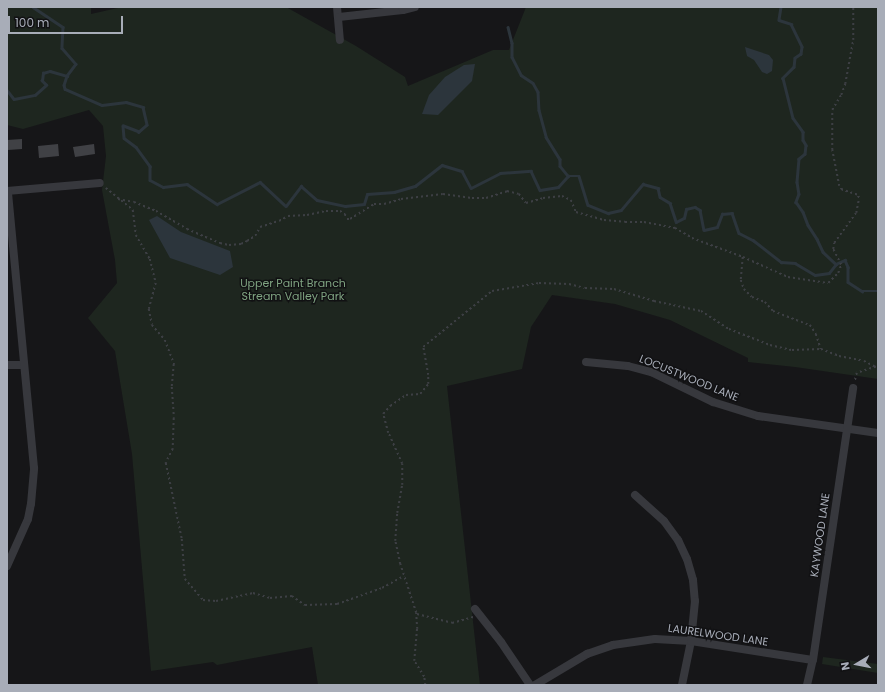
<!DOCTYPE html>
<style>
body{margin:0}
#map{position:relative;width:885px;height:692px;overflow:hidden;background:#161618;font-family:Poppins,sans-serif}
div>[style]{position:absolute}
.green>*{inset:0;background:#1e261f}
.water>*{inset:0;background:#2c353c}
.stream>*{height:2.5px;margin:-1.25px;padding:0 1.25px;transform-origin:1.25px;border-radius:1.25px;background:#2c353c}
.building>*{inset:0;background:#404145}
.path>*{height:1.5px;margin-top:-0.75px;transform-origin:0;background:repeating-linear-gradient(90deg,#3d3f44 0 2px,transparent 0 5px)}
.street>*{height:8px;margin:-4px;padding:0 4px;transform-origin:4px;border-radius:4px;background:#37383d}
span{translate:-50% -50%;white-space:nowrap;text-align:center;line-height:1.15;-webkit-text-stroke:3px #111113;paint-order:stroke}
.park-label{font-size:11px;color:#7fa381}
.street-label{font-size:11px;color:#a8adb8}
.frame{position:absolute;inset:0;border:8px solid #a8adb8;pointer-events:none}
.north{position:absolute;left:837px;top:644px;width:40px;height:40px;-webkit-text-stroke:3px #111113;paint-order:stroke;rotate:260deg;font-size:11px;font-weight:700;line-height:16px;text-align:center;color:#a8adb8}
.north::after{content:'';display:block;margin:auto;width:14px;height:18px;background:#a8adb8;clip-path:polygon(50% 0,100% 100%,50% 72%,0 100%)}
.scale{position:absolute;left:8px;top:16px;width:115px;height:18px;box-sizing:border-box;border:2px solid #a8adb8;border-top:0;padding-left:5px;font-size:12px;line-height:14px;white-space:nowrap;color:#a8adb8;-webkit-text-stroke:3px #111113;paint-order:stroke}
</style>
<div id="map">
<div class="green">
<i style="clip-path:polygon(7px 7px,91px 7px,91px 14px,122px 7px,286px 7px,356px 46px,405px 77px,408px 86px,493px 50px,509px 50px,526px 7px,878px 7px,878px 379px,795px 367px,748px 362px,748px 358px,670px 320px,615px 304px,552px 295px,531px 327px,522px 369px,447px 386px,480px 685px,318px 685px,312px 647px,217px 665px,213px 662px,151px 671px,132px 454px,115px 351px,88px 318px,117px 283px,115px 260px,102px 190px,106px 156px,103px 126px,89px 110px,23px 129px,7px 125px)"></i>
<i style="clip-path:polygon(823px 657px,878px 664px,878px 673px,822px 664px)"></i>
</div>
<div class="water">
<i style="clip-path:polygon(745px 47px,769px 55px,773px 60px,772px 71px,767px 74px,762px 72px,754px 60px,747px 56px)"></i>
<i style="clip-path:polygon(475px 64px,472px 81px,438px 115px,422px 114px,429px 95px,445px 77px,464px 65px)"></i>
<i style="clip-path:polygon(157px 216px,181px 232px,230px 251px,233px 267px,220px 275px,170px 258px,149px 220px)"></i>
</div>
<div class="stream">
<i style="left:33px;top:7px;width:36px;rotate:34deg"></i>
<i style="left:63px;top:27px;width:21px;rotate:93deg"></i>
<i style="left:62px;top:48px;width:21px;rotate:49deg"></i>
<i style="left:76px;top:64px;width:15px;rotate:127deg"></i>
<i style="left:67px;top:76px;width:9px;rotate:108deg"></i>
<i style="left:64px;top:85px;width:4px;rotate:76deg"></i>
<i style="left:65px;top:89px;width:40px;rotate:23.4deg"></i>
<i style="left:102px;top:105px;width:24px;rotate:-7deg"></i>
<i style="left:126px;top:102px;width:18px;rotate:16deg"></i>
<i style="left:143px;top:107px;width:18px;rotate:77deg"></i>
<i style="left:147px;top:125px;width:11px;rotate:139deg"></i>
<i style="left:139px;top:132px;width:17px;rotate:-159deg"></i>
<i style="left:123px;top:126px;width:12px;rotate:85deg"></i>
<i style="left:124px;top:138px;width:15px;rotate:37deg"></i>
<i style="left:136px;top:147px;width:24px;rotate:54deg"></i>
<i style="left:150px;top:166px;width:14px;rotate:90deg"></i>
<i style="left:150px;top:180px;width:15px;rotate:28deg"></i>
<i style="left:163px;top:187px;width:24px;rotate:-7deg"></i>
<i style="left:187px;top:184px;width:36px;rotate:34deg"></i>
<i style="left:217px;top:204px;width:48px;rotate:-27.1deg"></i>
<i style="left:260px;top:182px;width:35px;rotate:43deg"></i>
<i style="left:286px;top:206px;width:25px;rotate:-53deg"></i>
<i style="left:301px;top:186px;width:21px;rotate:41deg"></i>
<i style="left:317px;top:200px;width:29px;rotate:12deg"></i>
<i style="left:345px;top:206px;width:19px;rotate:-6deg"></i>
<i style="left:364px;top:204px;width:10px;rotate:-73deg"></i>
<i style="left:367px;top:194px;width:27px;rotate:-4deg"></i>
<i style="left:394px;top:192px;width:22px;rotate:-16deg"></i>
<i style="left:415px;top:186px;width:34px;rotate:-38deg"></i>
<i style="left:442px;top:165px;width:21px;rotate:17deg"></i>
<i style="left:462px;top:171px;width:19px;rotate:62deg"></i>
<i style="left:471px;top:188px;width:33px;rotate:-27deg"></i>
<i style="left:500px;top:173px;width:31px;rotate:-4deg"></i>
<i style="left:531px;top:171px;width:21px;rotate:65deg"></i>
<i style="left:540px;top:190px;width:18px;rotate:-9deg"></i>
<i style="left:558px;top:187px;width:15px;rotate:-48deg"></i>
<i style="left:568px;top:176px;width:11px"></i>
<i style="left:579px;top:176px;width:30px;rotate:73deg"></i>
<i style="left:588px;top:205px;width:22px;rotate:22deg"></i>
<i style="left:608px;top:213px;width:13px;rotate:-13deg"></i>
<i style="left:621px;top:210px;width:34px;rotate:-50deg"></i>
<i style="left:643px;top:184px;width:16px;rotate:15deg"></i>
<i style="left:658px;top:188px;width:9px;rotate:77deg"></i>
<i style="left:660px;top:197px;width:12px;rotate:31deg"></i>
<i style="left:670px;top:203px;width:20px;rotate:72deg"></i>
<i style="left:676px;top:222px;width:9px;rotate:-27deg"></i>
<i style="left:684px;top:218px;width:9px;rotate:-77deg"></i>
<i style="left:686px;top:209px;width:9px;rotate:-13deg"></i>
<i style="left:695px;top:207px;width:6px;rotate:31deg"></i>
<i style="left:700px;top:210px;width:20px;rotate:79deg"></i>
<i style="left:704px;top:230px;width:13px;rotate:-13deg"></i>
<i style="left:717px;top:227px;width:14px;rotate:-69deg"></i>
<i style="left:722px;top:214px;width:10px;rotate:-6deg"></i>
<i style="left:732px;top:213px;width:21px;rotate:71deg"></i>
<i style="left:739px;top:233px;width:16px;rotate:27deg"></i>
<i style="left:753px;top:240px;width:36px;rotate:38deg"></i>
<i style="left:781px;top:262px;width:14px;rotate:4deg"></i>
<i style="left:795px;top:263px;width:23px;rotate:31deg"></i>
<i style="left:815px;top:275px;width:14px;rotate:-8deg"></i>
<i style="left:829px;top:273px;width:11px;rotate:-52deg"></i>
<i style="left:836px;top:264px;width:10px;rotate:-24deg"></i>
<i style="left:845px;top:260px;width:8px;rotate:67deg"></i>
<i style="left:848px;top:267px;width:15px;rotate:90deg"></i>
<i style="left:848px;top:282px;width:17px;rotate:33deg"></i>
<i style="left:862px;top:291px;width:16px"></i>
<i style="left:781px;top:7px;width:13px;rotate:99deg"></i>
<i style="left:779px;top:20px;width:13px;rotate:18deg"></i>
<i style="left:791px;top:24px;width:25px;rotate:64deg"></i>
<i style="left:802px;top:47px;width:7px;rotate:98deg"></i>
<i style="left:801px;top:54px;width:7px;rotate:146deg"></i>
<i style="left:795px;top:58px;width:9px;rotate:96deg"></i>
<i style="left:794px;top:67px;width:16px;rotate:135deg"></i>
<i style="left:783px;top:78px;width:41px;rotate:76deg"></i>
<i style="left:793px;top:118px;width:17px;rotate:54deg"></i>
<i style="left:803px;top:132px;width:8px;rotate:90deg"></i>
<i style="left:803px;top:140px;width:6px;rotate:59deg"></i>
<i style="left:806px;top:145px;width:9px;rotate:96deg"></i>
<i style="left:805px;top:154px;width:8px;rotate:140deg"></i>
<i style="left:799px;top:159px;width:23px;rotate:95deg"></i>
<i style="left:797px;top:182px;width:12px;rotate:81deg"></i>
<i style="left:799px;top:194px;width:9px;rotate:111deg"></i>
<i style="left:796px;top:202px;width:12px;rotate:55deg"></i>
<i style="left:803px;top:212px;width:14px;rotate:69deg"></i>
<i style="left:808px;top:225px;width:17px;rotate:57deg"></i>
<i style="left:817px;top:239px;width:14px;rotate:65deg"></i>
<i style="left:823px;top:252px;width:18px;rotate:43deg"></i>
<i style="left:508px;top:27px;width:16px;rotate:76deg"></i>
<i style="left:512px;top:43px;width:14px;rotate:90deg"></i>
<i style="left:512px;top:57px;width:20px;rotate:63deg"></i>
<i style="left:521px;top:75px;width:14px;rotate:34deg"></i>
<i style="left:533px;top:83px;width:10px;rotate:61deg"></i>
<i style="left:538px;top:92px;width:18px;rotate:87deg"></i>
<i style="left:539px;top:110px;width:28px;rotate:75deg"></i>
<i style="left:546px;top:137px;width:26px;rotate:58deg"></i>
<i style="left:560px;top:159px;width:7px;rotate:90deg"></i>
<i style="left:560px;top:166px;width:13px;rotate:51deg"></i>
<i style="left:7px;top:90px;width:11px;rotate:52deg"></i>
<i style="left:14px;top:99px;width:21px;rotate:-11deg"></i>
<i style="left:35px;top:95px;width:15px;rotate:-42deg"></i>
<i style="left:46px;top:85px;width:6px;rotate:-135deg"></i>
<i style="left:42px;top:81px;width:8px;rotate:-83deg"></i>
<i style="left:43px;top:73px;width:7px;rotate:-16deg"></i>
<i style="left:50px;top:71px;width:18px;rotate:16deg"></i>
</div>
<div class="building">
<i style="clip-path:polygon(22px 139px,22px 149px,8px 150px,7px 140px)"></i>
<i style="clip-path:polygon(58px 144px,59px 156px,39px 158px,38px 146px)"></i>
<i style="clip-path:polygon(94px 144px,95px 154px,75px 157px,73px 147px)"></i>
</div>
<div class="path">
<i style="left:106px;top:188px;width:35px;rotate:39deg"></i>
<i style="left:133px;top:210px;width:25px;rotate:83deg"></i>
<i style="left:136px;top:235px;width:28px;rotate:60deg"></i>
<i style="left:150px;top:259px;width:25px;rotate:76deg"></i>
<i style="left:156px;top:283px;width:27px;rotate:105deg"></i>
<i style="left:149px;top:309px;width:16px;rotate:79deg"></i>
<i style="left:152px;top:325px;width:20px;rotate:49deg"></i>
<i style="left:165px;top:340px;width:26px;rotate:69deg"></i>
<i style="left:174px;top:364px;width:23px;rotate:95deg"></i>
<i style="left:172px;top:387px;width:31px;rotate:86deg"></i>
<i style="left:174px;top:418px;width:31px;rotate:92deg"></i>
<i style="left:173px;top:449px;width:16px;rotate:117deg"></i>
<i style="left:166px;top:463px;width:78px;rotate:78.1deg"></i>
<i style="left:182px;top:539px;width:40px;rotate:85.7deg"></i>
<i style="left:185px;top:579px;width:28px;rotate:49deg"></i>
<i style="left:203px;top:600px;width:13px;rotate:4deg"></i>
<i style="left:216px;top:601px;width:38px;rotate:-12deg"></i>
<i style="left:253px;top:593px;width:18px;rotate:16deg"></i>
<i style="left:270px;top:598px;width:22px;rotate:-5deg"></i>
<i style="left:292px;top:596px;width:16px;rotate:35deg"></i>
<i style="left:305px;top:605px;width:32px;rotate:-2deg"></i>
<i style="left:337px;top:604px;width:48px;rotate:-19.6deg"></i>
<i style="left:382px;top:588px;width:25px;rotate:-29deg"></i>
<i style="left:118px;top:199px;width:16px;rotate:11deg"></i>
<i style="left:134px;top:202px;width:24px;rotate:22deg"></i>
<i style="left:156px;top:211px;width:36px;rotate:30deg"></i>
<i style="left:187px;top:229px;width:36px;rotate:23deg"></i>
<i style="left:220px;top:243px;width:9px;rotate:13deg"></i>
<i style="left:229px;top:245px;width:12px;rotate:-5deg"></i>
<i style="left:241px;top:244px;width:7px;rotate:-27deg"></i>
<i style="left:247px;top:241px;width:9px;rotate:-32deg"></i>
<i style="left:255px;top:236px;width:10px;rotate:-61deg"></i>
<i style="left:260px;top:227px;width:20px;rotate:-18deg"></i>
<i style="left:279px;top:221px;width:10px;rotate:-29deg"></i>
<i style="left:288px;top:216px;width:19px;rotate:-3deg"></i>
<i style="left:307px;top:215px;width:19px;rotate:-12deg"></i>
<i style="left:326px;top:211px;width:14px"></i>
<i style="left:340px;top:211px;width:6px;rotate:31deg"></i>
<i style="left:345px;top:214px;width:5px;rotate:68deg"></i>
<i style="left:347px;top:219px;width:3px"></i>
<i style="left:350px;top:219px;width:28px;rotate:-32deg"></i>
<i style="left:374px;top:204px;width:10px"></i>
<i style="left:384px;top:204px;width:18px;rotate:-16deg"></i>
<i style="left:401px;top:199px;width:42px;rotate:-6.8deg"></i>
<i style="left:443px;top:194px;width:29px;rotate:8deg"></i>
<i style="left:472px;top:198px;width:14px"></i>
<i style="left:486px;top:198px;width:22px;rotate:-18deg"></i>
<i style="left:507px;top:191px;width:12px;rotate:14deg"></i>
<i style="left:519px;top:194px;width:11px;rotate:52deg"></i>
<i style="left:526px;top:203px;width:18px;rotate:-16deg"></i>
<i style="left:543px;top:198px;width:19px;rotate:-6deg"></i>
<i style="left:562px;top:196px;width:10px;rotate:24deg"></i>
<i style="left:571px;top:200px;width:13px;rotate:67deg"></i>
<i style="left:576px;top:212px;width:29px;rotate:16deg"></i>
<i style="left:604px;top:220px;width:21px;rotate:5deg"></i>
<i style="left:625px;top:222px;width:19px"></i>
<i style="left:644px;top:222px;width:32px;rotate:11deg"></i>
<i style="left:675px;top:228px;width:20px;rotate:30deg"></i>
<i style="left:692px;top:238px;width:54px;rotate:20.4deg"></i>
<i style="left:743px;top:257px;width:49px;rotate:24deg"></i>
<i style="left:788px;top:277px;width:40px;rotate:8.5deg"></i>
<i style="left:828px;top:283px;width:14px;rotate:-45deg"></i>
<i style="left:838px;top:273px;width:9px;rotate:-69deg"></i>
<i style="left:841px;top:265px;width:18px;rotate:-117deg"></i>
<i style="left:833px;top:249px;width:6px;rotate:-81deg"></i>
<i style="left:834px;top:243px;width:37px;rotate:-54deg"></i>
<i style="left:856px;top:213px;width:15px;rotate:-79deg"></i>
<i style="left:859px;top:198px;width:4px;rotate:-124deg"></i>
<i style="left:857px;top:195px;width:16px;rotate:-162deg"></i>
<i style="left:842px;top:190px;width:5px;rotate:-127deg"></i>
<i style="left:839px;top:186px;width:37px;rotate:-101deg"></i>
<i style="left:832px;top:150px;width:40px;rotate:-90deg"></i>
<i style="left:832px;top:110px;width:17px;rotate:-59deg"></i>
<i style="left:841px;top:95px;width:12px;rotate:-70deg"></i>
<i style="left:845px;top:84px;width:45px;rotate:-79.7deg"></i>
<i style="left:853px;top:40px;width:33px;rotate:-90deg"></i>
<i style="left:743px;top:257px;width:23px;rotate:95deg"></i>
<i style="left:741px;top:280px;width:9px;rotate:72deg"></i>
<i style="left:744px;top:289px;width:11px;rotate:45deg"></i>
<i style="left:752px;top:297px;width:14px;rotate:21deg"></i>
<i style="left:765px;top:302px;width:12px;rotate:48deg"></i>
<i style="left:773px;top:311px;width:40px;rotate:21deg"></i>
<i style="left:810px;top:325px;width:11px;rotate:56deg"></i>
<i style="left:816px;top:334px;width:16px;rotate:72deg"></i>
<i style="left:417px;top:614px;width:36px;rotate:14deg"></i>
<i style="left:452px;top:623px;width:22px;rotate:-16deg"></i>
<i style="left:425px;top:685px;width:8px;rotate:-97deg"></i>
<i style="left:424px;top:677px;width:19px;rotate:-122deg"></i>
<i style="left:414px;top:661px;width:32px;rotate:-85deg"></i>
<i style="left:417px;top:629px;width:16px;rotate:-94deg"></i>
<i style="left:416px;top:613px;width:52px;rotate:-108.1deg"></i>
<i style="left:400px;top:564px;width:24px;rotate:-102deg"></i>
<i style="left:395px;top:541px;width:28px;rotate:-86deg"></i>
<i style="left:397px;top:513px;width:28px;rotate:-80deg"></i>
<i style="left:402px;top:485px;width:21px;rotate:-90deg"></i>
<i style="left:402px;top:464px;width:34px;rotate:-114deg"></i>
<i style="left:388px;top:433px;width:20px;rotate:-105deg"></i>
<i style="left:383px;top:414px;width:11px;rotate:-49deg"></i>
<i style="left:390px;top:406px;width:19px;rotate:-35deg"></i>
<i style="left:406px;top:395px;width:14px;rotate:-4deg"></i>
<i style="left:420px;top:394px;width:13px;rotate:-51deg"></i>
<i style="left:428px;top:384px;width:9px;rotate:-90deg"></i>
<i style="left:428px;top:375px;width:28px;rotate:-100deg"></i>
<i style="left:423px;top:347px;width:89px;rotate:-39.1deg"></i>
<i style="left:492px;top:291px;width:48px;rotate:-9.7deg"></i>
<i style="left:539px;top:283px;width:30px;rotate:2deg"></i>
<i style="left:569px;top:284px;width:16px;rotate:14deg"></i>
<i style="left:585px;top:288px;width:29px;rotate:2deg"></i>
<i style="left:614px;top:289px;width:42px;rotate:16.7deg"></i>
<i style="left:654px;top:301px;width:48px;rotate:12deg"></i>
<i style="left:701px;top:311px;width:33px;rotate:33deg"></i>
<i style="left:729px;top:329px;width:44px;rotate:21.3deg"></i>
<i style="left:770px;top:345px;width:23px;rotate:13deg"></i>
<i style="left:792px;top:350px;width:29px;rotate:-2deg"></i>
<i style="left:821px;top:349px;width:19px;rotate:21deg"></i>
<i style="left:839px;top:356px;width:25px;rotate:11deg"></i>
<i style="left:864px;top:361px;width:13px;rotate:27deg"></i>
<i style="left:876px;top:367px;width:20px;rotate:162deg"></i>
<i style="left:857px;top:373px;width:8px;rotate:104deg"></i>
</div>
<div class="street">
<i style="left:337px;top:7px;width:33px;rotate:85deg"></i>
<i style="left:339px;top:17px;width:64px;rotate:-6.2deg"></i>
<i style="left:403px;top:10px;width:12px;rotate:-14deg"></i>
<i style="left:7px;top:191px;width:93px;rotate:-4.9deg"></i>
<i style="left:586px;top:362px;width:42px;rotate:5.4deg"></i>
<i style="left:628px;top:366px;width:24px;rotate:15deg"></i>
<i style="left:651px;top:372px;width:69px;rotate:25.8deg"></i>
<i style="left:713px;top:402px;width:47px;rotate:17.3deg"></i>
<i style="left:758px;top:416px;width:121px;rotate:8.1deg"></i>
<i style="left:7px;top:365px;width:17px"></i>
<i style="left:635px;top:495px;width:39px;rotate:42deg"></i>
<i style="left:664px;top:521px;width:24px;rotate:54deg"></i>
<i style="left:678px;top:540px;width:21px;rotate:65deg"></i>
<i style="left:687px;top:559px;width:22px;rotate:74deg"></i>
<i style="left:693px;top:580px;width:21px;rotate:85deg"></i>
<i style="left:695px;top:601px;width:40px;rotate:95.7deg"></i>
<i style="left:691px;top:641px;width:45px;rotate:101.6deg"></i>
<i style="left:7px;top:566px;width:51px;rotate:-65.9deg"></i>
<i style="left:28px;top:519px;width:15px;rotate:-79deg"></i>
<i style="left:31px;top:504px;width:36px;rotate:-85deg"></i>
<i style="left:34px;top:468px;width:278px;rotate:-95.4deg"></i>
<i style="left:475px;top:609px;width:42px;rotate:51.8deg"></i>
<i style="left:501px;top:642px;width:52px;rotate:56deg"></i>
<i style="left:535px;top:685px;width:61px;rotate:-30.8deg"></i>
<i style="left:587px;top:654px;width:28px;rotate:-19deg"></i>
<i style="left:613px;top:645px;width:42px;rotate:-8.1deg"></i>
<i style="left:655px;top:639px;width:36px;rotate:3deg"></i>
<i style="left:691px;top:641px;width:123px;rotate:8.9deg"></i>
<i style="left:807px;top:685px;width:26px;rotate:-77deg"></i>
<i style="left:813px;top:660px;width:275px;rotate:-81.6deg"></i>
</div>
<div class="park-label">
<span style="left:293px;top:290px">Upper Paint Branch<br>Stream Valley Park</span>
</div>
<div class="street-label">
<span style="left:689px;top:378px;rotate:22deg">LOCUSTWOOD LANE</span>
<span style="left:820px;top:535px;rotate:-82deg">KAYWOOD LANE</span>
<span style="left:718px;top:635px;rotate:8deg">LAURELWOOD LANE</span>
</div>
<div class="frame"></div>
<div class="north">N</div>
<div class="scale">100 m</div>
</div>
